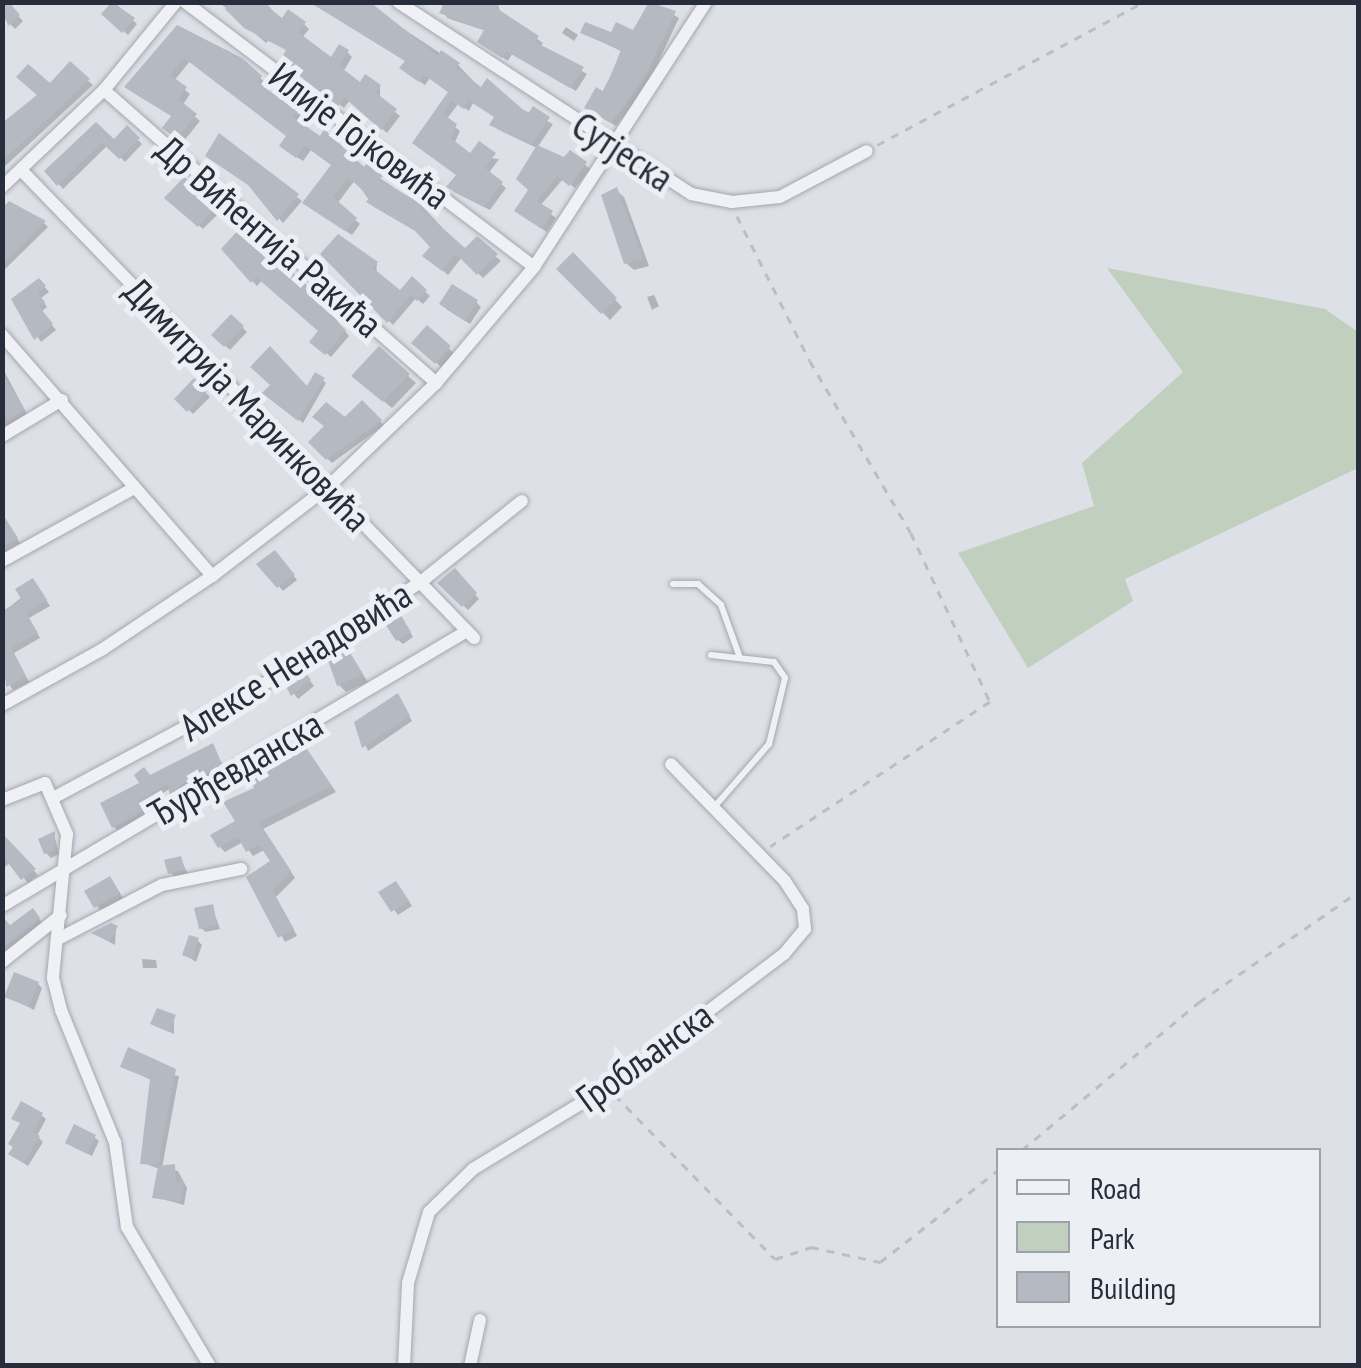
<!DOCTYPE html>
<meta charset="utf-8">
<style>
body{margin:0}
#map{position:relative;width:1361px;height:1368px;overflow:hidden;background:#dde0e6;font-family:"PT Sans Narrow",sans-serif}
div>[style]{position:absolute}
.green>*{inset:0;background:#c1cfbf}
.shadow>*{inset:0;background:#0003}
.building>*{inset:0;background:#b5b9c2}
.path>*{height:2.5px;margin-top:-1.25px;transform-origin:0;background:repeating-linear-gradient(90deg,#bbbec4 0 8px,transparent 0 16px)}
.roads{filter:drop-shadow(0 0 2px #a3a7af) drop-shadow(0 0 2px #a3a7af)}
.service>*{height:6px;margin:-3px;padding:0 3px;transform-origin:3px;border-radius:3px;background:#eff1f4}
.minor>*{height:12px;margin:-6px;padding:0 6px;transform-origin:6px;border-radius:6px;background:#eff1f4}
span{translate:-50% -50%;white-space:nowrap;text-align:center;line-height:1.15;-webkit-text-stroke:10px #eceff4;paint-order:stroke}
.street-label{font-size:38px;color:#282d3b}
.frame{position:absolute;inset:0;border:5px solid #282d3b;pointer-events:none}
.legend{position:absolute;left:996px;top:1148px;width:325px;height:180px;box-sizing:border-box;background:#eceff4;border:2px solid #9ea1aa;margin:0;padding:12px 18px;list-style:none;font-size:30px;color:#282d3b}
.legend li{display:flex;align-items:center;gap:20px;height:50px}
.legend b{width:50px;border:2px solid #9ea1aa}
</style>
<div id="map">
<div class="green">
<i style="clip-path:polygon(1107px 268px,1325px 309px,1358px 332px,1358px 468px,1125px 579px,1133px 601px,1028px 668px,958px 553px,1094px 506px,1082px 463px,1183px 372px)"></i>
</div>
<div class="shadow">
<i style="clip-path:polygon(219px 2px,265px 2px,282px 21px,304px 24px,309px 29px,302px 38px,332px 60px,347px 52px,352px 57px,343px 72px,361px 86px,366px 78px,380px 87px,380px 99px,400px 116px,387px 133px,350px 100px,344px 108px,288px 64px,289px 51px,271px 38px,266px 43px)"></i>
<i style="clip-path:polygon(363px 2px,458px 65px,482px 90px,553px 124px,537px 148px,497px 129px,497px 118px,473px 103px,469px 111px,458px 104px,446px 120px,460px 131px,454px 144px,470px 156px,499px 159px,488px 174px,506px 188px,490px 210px,454px 192px,449px 187px,458px 175px,420px 147px,450px 92px,430px 78px,425px 85px,407px 73px,407px 62px,322px 8px)"></i>
<i style="clip-path:polygon(441px 2px,497px 2px,501px 14px,543px 43px,540px 47px,587px 74px,576px 91px,512px 54px,508px 61px,485px 46px,486px 31px,447px 18px)"></i>
<i style="clip-path:polygon(652px 2px,679px 18px,647px 86px,616px 126px,592px 112px,623px 52px,583px 33px,634px 33px)"></i>
<i style="clip-path:polygon(115px 3px,137px 24px,128px 35px,105px 14px)"></i>
<i style="clip-path:polygon(8px 5px,23px 21px,15px 29px,2px 16px)"></i>
<i style="clip-path:polygon(566px 27px,578px 35px,574px 41px,562px 33px)"></i>
<i style="clip-path:polygon(177px 28px,222px 55px,226px 49px,266px 83px,262px 88px,302px 116px,297px 123px,423px 207px,465px 252px,477px 240px,501px 261px,483px 278px,462px 257px,448px 275px,431px 261px,433px 247px,422px 234px,374px 207px,355px 180px,337px 204px,360px 224px,352px 235px,310px 208px,333px 166px,311px 150px,303px 161px,287px 151px,289px 136px,190px 61px,174px 81px,190px 94px,182px 106px,200px 121px,183px 142px,170px 132px,174px 117px,132px 92px)"></i>
<i style="clip-path:polygon(70px 65px,93px 85px,2px 169px,2px 127px)"></i>
<i style="clip-path:polygon(96px 125px,114px 143px,127px 129px,142px 144px,125px 162px,108px 145px,63px 189px,47px 171px)"></i>
<i style="clip-path:polygon(220px 137px,302px 201px,283px 223px,253px 187px)"></i>
<i style="clip-path:polygon(571px 153px,590px 169px,575px 188px,563px 179px,540px 206px,556px 218px,547px 232px,522px 216px)"></i>
<i style="clip-path:polygon(185px 180px,220px 212px,203px 229px,168px 198px)"></i>
<i style="clip-path:polygon(616px 190px,624px 197px,649px 266px,634px 270px,626px 263px)"></i>
<i style="clip-path:polygon(44px 223px,48px 227px,2px 272px,2px 244px)"></i>
<i style="clip-path:polygon(338px 238px,377px 264px,376px 274px,400px 294px,412px 280px,430px 296px,423px 304px,416px 298px,393px 325px,324px 254px)"></i>
<i style="clip-path:polygon(224px 249px,276px 270px,319px 298px,349px 336px,331px 357px,312px 341px,321px 331px,262px 280px,257px 286px)"></i>
<i style="clip-path:polygon(573px 255px,622px 307px,610px 320px,560px 269px)"></i>
<i style="clip-path:polygon(39px 281px,49px 292px,41px 298px,47px 307px,41px 312px,56px 330px,41px 342px,14px 300px)"></i>
<i style="clip-path:polygon(654px 295px,659px 306px,652px 310px,647px 297px)"></i>
<i style="clip-path:polygon(476px 302px,481px 307px,470px 324px,446px 309px)"></i>
<i style="clip-path:polygon(231px 317px,247px 332px,230px 350px,214px 335px)"></i>
<i style="clip-path:polygon(427px 329px,454px 353px,441px 367px,414px 343px)"></i>
<i style="clip-path:polygon(379px 350px,416px 383px,392px 408px,362px 383px)"></i>
<i style="clip-path:polygon(2px 367px,28px 416px,2px 430px)"></i>
<i style="clip-path:polygon(321px 379px,326px 383px,303px 423px,270px 397px,307px 390px)"></i>
<i style="clip-path:polygon(195px 382px,210px 397px,193px 414px,178px 399px)"></i>
<i style="clip-path:polygon(362px 404px,384px 425px,332px 463px,311px 442px)"></i>
<i style="clip-path:polygon(2px 517px,20px 543px,2px 554px)"></i>
<i style="clip-path:polygon(279px 558px,297px 580px,283px 591px,260px 564px)"></i>
<i style="clip-path:polygon(455px 571px,479px 599px,468px 610px,440px 583px)"></i>
<i style="clip-path:polygon(37px 585px,50px 606px,29px 618px,40px 638px,14px 653px,29px 682px,13px 690px,2px 674px,2px 613px)"></i>
<i style="clip-path:polygon(401px 617px,413px 637px,403px 644px,398px 640px)"></i>
<i style="clip-path:polygon(346px 649px,368px 682px,346px 692px,339px 685px)"></i>
<i style="clip-path:polygon(308px 678px,314px 686px,298px 699px,287px 684px)"></i>
<i style="clip-path:polygon(398px 696px,412px 721px,368px 751px,357px 723px)"></i>
<i style="clip-path:polygon(212px 746px,225px 769px,209px 779px,204px 774px,177px 798px,171px 788px,143px 806px,147px 815px,118px 831px,114px 827px,150px 778px)"></i>
<i style="clip-path:polygon(312px 758px,336px 792px,263px 829px,295px 878px,276px 897px,297px 936px,285px 942px,250px 878px,274px 862px,264px 850px,253px 856px,243px 842px,225px 852px,220px 847px,238px 822px)"></i>
<i style="clip-path:polygon(54px 834px,59px 854px,51px 858px,46px 853px)"></i>
<i style="clip-path:polygon(2px 835px,38px 875px,28px 883px,11px 862px,2px 869px)"></i>
<i style="clip-path:polygon(180px 858px,188px 874px,175px 877px,170px 872px)"></i>
<i style="clip-path:polygon(114px 884px,123px 898px,101px 911px,87px 892px)"></i>
<i style="clip-path:polygon(401px 889px,412px 906px,398px 915px,382px 893px)"></i>
<i style="clip-path:polygon(212px 907px,220px 929px,206px 932px,201px 928px)"></i>
<i style="clip-path:polygon(37px 916px,43px 924px,2px 957px,2px 932px)"></i>
<i style="clip-path:polygon(116px 928px,115px 945px,95px 934px)"></i>
<i style="clip-path:polygon(197px 940px,202px 945px,196px 962px,185px 955px)"></i>
<i style="clip-path:polygon(142px 959px,156px 960px,157px 968px,143px 968px)"></i>
<i style="clip-path:polygon(38px 984px,42px 988px,34px 1010px,7px 996px)"></i>
<i style="clip-path:polygon(174px 1017px,174px 1034px,153px 1024px)"></i>
<i style="clip-path:polygon(123px 1066px,179px 1076px,162px 1168px,178px 1171px,187px 1188px,184px 1205px,155px 1197px,160px 1169px,143px 1163px,153px 1081px)"></i>
<i style="clip-path:polygon(41px 1115px,46px 1119px,37px 1136px,43px 1142px,28px 1166px,16px 1158px,23px 1125px,15px 1118px)"></i>
<i style="clip-path:polygon(94px 1137px,99px 1141px,92px 1156px,68px 1143px)"></i>
</div>
<div class="building">
<i style="clip-path:polygon(9px 2px,20px 15px,8px 26px,2px 7px)"></i>
<i style="clip-path:polygon(112px 2px,135px 18px,122px 33px,101px 14px)"></i>
<i style="clip-path:polygon(230px 2px,262px 2px,282px 18px,288px 9px,306px 22px,298px 32px,331px 57px,339px 44px,349px 50px,339px 66px,360px 82px,365px 74px,381px 85px,376px 93px,397px 109px,381px 130px,344px 97px,338px 106px,280px 60px,286px 50px,244px 28px,225px 9px)"></i>
<i style="clip-path:polygon(309px 2px,370px 2px,438px 56px,441px 50px,460px 63px,456px 68px,481px 87px,487px 78px,528px 114px,533px 106px,550px 117px,532px 144px,489px 125px,494px 117px,468px 100px,464px 109px,452px 101px,443px 114px,457px 124px,451px 138px,470px 153px,479px 141px,496px 153px,485px 168px,503px 182px,484px 207px,446px 187px,456px 175px,412px 143px,448px 92px,424px 75px,419px 82px,399px 68px,405px 61px)"></i>
<i style="clip-path:polygon(445px 2px,499px 2px,496px 8px,539px 36px,535px 42px,584px 67px,570px 88px,506px 51px,502px 58px,477px 42px,484px 30px,439px 13px)"></i>
<i style="clip-path:polygon(649px 2px,676px 11px,643px 81px,611px 123px,584px 108px,596px 87px,604px 92px,621px 50px,580px 33px,585px 22px,611px 32px,616px 22px,633px 30px)"></i>
<i style="clip-path:polygon(177px 25px,242px 58px,262px 76px,257px 83px,299px 109px,293px 117px,320px 136px,324px 129px,364px 167px,368px 162px,383px 176px,379px 180px,424px 205px,421px 209px,465px 248px,477px 236px,498px 254px,477px 275px,456px 254px,442px 271px,422px 256px,430px 247px,415px 231px,366px 202px,370px 197px,348px 177px,333px 197px,357px 218px,345px 231px,302px 203px,331px 165px,305px 146px,296px 158px,279px 146px,286px 136px,184px 58px,170px 75px,187px 87px,178px 99px,197px 114px,177px 139px,162px 128px,171px 116px,124px 87px)"></i>
<i style="clip-path:polygon(70px 61px,90px 79px,2px 162px,2px 123px,37px 95px,16px 77px,28px 64px,50px 83px)"></i>
<i style="clip-path:polygon(96px 122px,114px 139px,127px 125px,140px 138px,119px 159px,102px 143px,57px 186px,44px 171px)"></i>
<i style="clip-path:polygon(219px 133px,299px 194px,277px 221px,248px 185px,205px 156px)"></i>
<i style="clip-path:polygon(537px 145px,564px 157px,570px 150px,587px 162px,569px 186px,557px 176px,537px 201px,553px 211px,542px 229px,514px 211px,528px 190px,516px 179px)"></i>
<i style="clip-path:polygon(184px 177px,218px 206px,198px 227px,164px 198px)"></i>
<i style="clip-path:polygon(617px 187px,643px 259px,624px 264px,601px 195px)"></i>
<i style="clip-path:polygon(9px 201px,46px 221px,2px 265px,2px 208px)"></i>
<i style="clip-path:polygon(241px 227px,276px 266px,281px 261px,334px 311px,330px 316px,346px 330px,325px 355px,309px 342px,318px 331px,256px 277px,251px 283px,221px 249px)"></i>
<i style="clip-path:polygon(338px 234px,378px 262px,373px 268px,400px 290px,412px 276px,427px 290px,417px 301px,411px 295px,387px 323px,320px 254px)"></i>
<i style="clip-path:polygon(573px 252px,617px 298px,601px 314px,556px 269px)"></i>
<i style="clip-path:polygon(39px 278px,46px 286px,38px 293px,45px 302px,39px 306px,53px 324px,34px 340px,11px 299px)"></i>
<i style="clip-path:polygon(452px 284px,478px 300px,465px 321px,439px 304px)"></i>
<i style="clip-path:polygon(231px 314px,244px 326px,224px 347px,211px 335px)"></i>
<i style="clip-path:polygon(427px 325px,451px 346px,435px 364px,411px 343px)"></i>
<i style="clip-path:polygon(270px 346px,307px 386px,315px 372px,325px 378px,298px 421px,262px 393px,270px 385px,250px 367px)"></i>
<i style="clip-path:polygon(379px 346px,410px 374px,383px 402px,351px 376px)"></i>
<i style="clip-path:polygon(2px 372px,25px 410px,7px 421px,2px 413px)"></i>
<i style="clip-path:polygon(194px 378px,208px 390px,187px 412px,174px 399px)"></i>
<i style="clip-path:polygon(362px 400px,382px 420px,326px 460px,308px 442px,324px 426px,312px 417px,326px 402px,345px 417px)"></i>
<i style="clip-path:polygon(2px 513px,18px 538px,2px 547px)"></i>
<i style="clip-path:polygon(275px 550px,295px 575px,277px 588px,256px 564px)"></i>
<i style="clip-path:polygon(455px 568px,477px 593px,462px 607px,437px 583px)"></i>
<i style="clip-path:polygon(33px 578px,47px 600px,26px 613px,38px 633px,11px 648px,26px 677px,6px 687px,2px 611px,22px 600px,15px 589px)"></i>
<i style="clip-path:polygon(397px 609px,411px 632px,396px 641px,382px 619px)"></i>
<i style="clip-path:polygon(346px 646px,363px 674px,337px 686px,326px 655px)"></i>
<i style="clip-path:polygon(304px 670px,311px 680px,291px 696px,284px 683px)"></i>
<i style="clip-path:polygon(398px 693px,410px 716px,362px 748px,354px 722px)"></i>
<i style="clip-path:polygon(213px 743px,222px 764px,203px 776px,200px 769px,170px 795px,167px 784px,140px 800px,145px 810px,112px 828px,100px 803px,139px 783px,134px 775px,144px 767px,150px 775px)"></i>
<i style="clip-path:polygon(307px 749px,332px 786px,259px 822px,291px 871px,272px 890px,294px 929px,278px 938px,246px 877px,270px 861px,259px 845px,246px 852px,238px 837px,218px 848px,210px 835px,235px 821px,223px 802px,254px 788px,249px 774px)"></i>
<i style="clip-path:polygon(55px 831px,55px 850px,44px 854px,38px 839px)"></i>
<i style="clip-path:polygon(2px 833px,36px 869px,21px 880px,2px 855px)"></i>
<i style="clip-path:polygon(181px 856px,185px 870px,168px 874px,164px 860px)"></i>
<i style="clip-path:polygon(110px 876px,120px 893px,94px 908px,84px 891px)"></i>
<i style="clip-path:polygon(396px 881px,409px 901px,391px 912px,378px 892px)"></i>
<i style="clip-path:polygon(213px 904px,217px 925px,199px 929px,194px 908px)"></i>
<i style="clip-path:polygon(33px 908px,40px 918px,2px 949px,2px 916px,10px 925px)"></i>
<i style="clip-path:polygon(111px 923px,118px 926px,110px 942px,91px 933px)"></i>
<i style="clip-path:polygon(189px 935px,199px 938px,192px 959px,182px 955px)"></i>
<i style="clip-path:polygon(14px 972px,39px 982px,29px 1007px,4px 997px)"></i>
<i style="clip-path:polygon(157px 1008px,176px 1015px,169px 1032px,150px 1024px)"></i>
<i style="clip-path:polygon(128px 1047px,176px 1069px,158px 1165px,140px 1164px,150px 1079px,120px 1067px)"></i>
<i style="clip-path:polygon(21px 1101px,43px 1113px,33px 1132px,40px 1136px,23px 1163px,8px 1154px,13px 1147px,8px 1144px,20px 1123px,11px 1119px)"></i>
<i style="clip-path:polygon(74px 1124px,96px 1135px,87px 1154px,65px 1143px)"></i>
<i style="clip-path:polygon(175px 1164px,176px 1181px,184px 1182px,180px 1202px,152px 1198px,158px 1166px)"></i>
</div>
<div class="path">
<i style="left:877px;top:145px;width:303px;rotate:-28.2deg"></i>
<i style="left:737px;top:216px;width:162px;rotate:63.3deg"></i>
<i style="left:810px;top:361px;width:199px;rotate:59.6deg"></i>
<i style="left:911px;top:533px;width:187px;rotate:64.9deg"></i>
<i style="left:990px;top:702px;width:263px;rotate:146.6deg"></i>
<i style="left:615px;top:1095px;width:229px;rotate:45.7deg"></i>
<i style="left:775px;top:1259px;width:38px;rotate:-18deg"></i>
<i style="left:811px;top:1247px;width:71px;rotate:12.3deg"></i>
<i style="left:880px;top:1262px;width:150px;rotate:-37.9deg"></i>
<i style="left:1022px;top:1150px;width:231px;rotate:-39.9deg"></i>
<i style="left:1199px;top:1002px;width:193px;rotate:-34.7deg"></i>
</div>
<div class="roads">
<div class="service">
<i style="left:673px;top:584px;width:25px"></i>
<i style="left:698px;top:584px;width:31px;rotate:42deg"></i>
<i style="left:721px;top:605px;width:53px;rotate:70.2deg"></i>
<i style="left:711px;top:655px;width:63px;rotate:6.3deg"></i>
<i style="left:774px;top:662px;width:19px;rotate:55deg"></i>
<i style="left:785px;top:678px;width:68px;rotate:103.6deg"></i>
<i style="left:769px;top:744px;width:81px;rotate:131deg"></i>
</div>
<div class="minor">
<i style="left:185px;top:2px;width:438px;rotate:37.2deg"></i>
<i style="left:398px;top:2px;width:350px;rotate:33.2deg"></i>
<i style="left:691px;top:194px;width:42px;rotate:11deg"></i>
<i style="left:732px;top:202px;width:48px;rotate:-5.9deg"></i>
<i style="left:780px;top:197px;width:98px;rotate:-27.9deg"></i>
<i style="left:104px;top:90px;width:443px;rotate:41.4deg"></i>
<i style="left:22px;top:171px;width:650px;rotate:45.94deg"></i>
<i style="left:2px;top:187px;width:141px;rotate:-43.6deg"></i>
<i style="left:104px;top:90px;width:114px;rotate:-50.7deg"></i>
<i style="left:2px;top:335px;width:320px;rotate:48.9deg"></i>
<i style="left:2px;top:436px;width:70px;rotate:-31deg"></i>
<i style="left:2px;top:561px;width:151px;rotate:-28.9deg"></i>
<i style="left:2px;top:705px;width:115px;rotate:-29deg"></i>
<i style="left:103px;top:649px;width:131px;rotate:-33.8deg"></i>
<i style="left:212px;top:576px;width:146px;rotate:-37.5deg"></i>
<i style="left:328px;top:487px;width:150px;rotate:-43.9deg"></i>
<i style="left:436px;top:383px;width:152px;rotate:-49.8deg"></i>
<i style="left:534px;top:267px;width:316px;rotate:-57deg"></i>
<i style="left:53px;top:798px;width:233px;rotate:-28.2deg"></i>
<i style="left:258px;top:688px;width:196px;rotate:-33.1deg"></i>
<i style="left:422px;top:581px;width:128px;rotate:-38.7deg"></i>
<i style="left:2px;top:800px;width:46px;rotate:-21.6deg"></i>
<i style="left:45px;top:783px;width:56px;rotate:66.7deg"></i>
<i style="left:67px;top:834px;width:145px;rotate:95.6deg"></i>
<i style="left:53px;top:978px;width:33px;rotate:76deg"></i>
<i style="left:61px;top:1010px;width:143px;rotate:67.8deg"></i>
<i style="left:115px;top:1142px;width:86px;rotate:82deg"></i>
<i style="left:127px;top:1227px;width:162px;rotate:59.2deg"></i>
<i style="left:2px;top:906px;width:540px;rotate:-30.6deg"></i>
<i style="left:60px;top:938px;width:115px;rotate:-27.5deg"></i>
<i style="left:162px;top:885px;width:81px;rotate:-11.4deg"></i>
<i style="left:2px;top:962px;width:75px;rotate:-38.5deg"></i>
<i style="left:404px;top:1366px;width:83px;rotate:-87.2deg"></i>
<i style="left:408px;top:1283px;width:74px;rotate:-73.5deg"></i>
<i style="left:429px;top:1212px;width:62px;rotate:-44.3deg"></i>
<i style="left:473px;top:1169px;width:158px;rotate:-31.3deg"></i>
<i style="left:608px;top:1087px;width:221px;rotate:-37.1deg"></i>
<i style="left:784px;top:954px;width:33px;rotate:-50deg"></i>
<i style="left:805px;top:929px;width:20px;rotate:-96deg"></i>
<i style="left:803px;top:909px;width:33px;rotate:-123deg"></i>
<i style="left:785px;top:881px;width:163px;rotate:-134.3deg"></i>
<i style="left:470px;top:1366px;width:47px;rotate:-77.7deg"></i>
</div>
</div>
<div class="street-label">
<span style="left:360px;top:135px;rotate:37deg">Илије Гојковића</span>
<span style="left:623px;top:151px;rotate:33deg">Сутјеска</span>
<span style="left:270px;top:236px;rotate:41deg">Др Вићентија Ракића</span>
<span style="left:248px;top:404px;rotate:46deg">Димитрија Маринковића</span>
<span style="left:295px;top:660px;rotate:-32deg">Алексе Ненадовића</span>
<span style="left:235px;top:768px;rotate:-30deg">Ђурђевданска</span>
<span style="left:644px;top:1056px;rotate:-36deg">Гробљанска</span>
</div>
<div class="frame"></div>
<ul class="legend">
<li><b style="height:12px;background:#eff1f4"></b>Road</li>
<li><b style="height:28px;background:#c1cfbf"></b>Park</li>
<li><b style="height:28px;background:#b5b9c2"></b>Building</li>
</ul>
</div>
